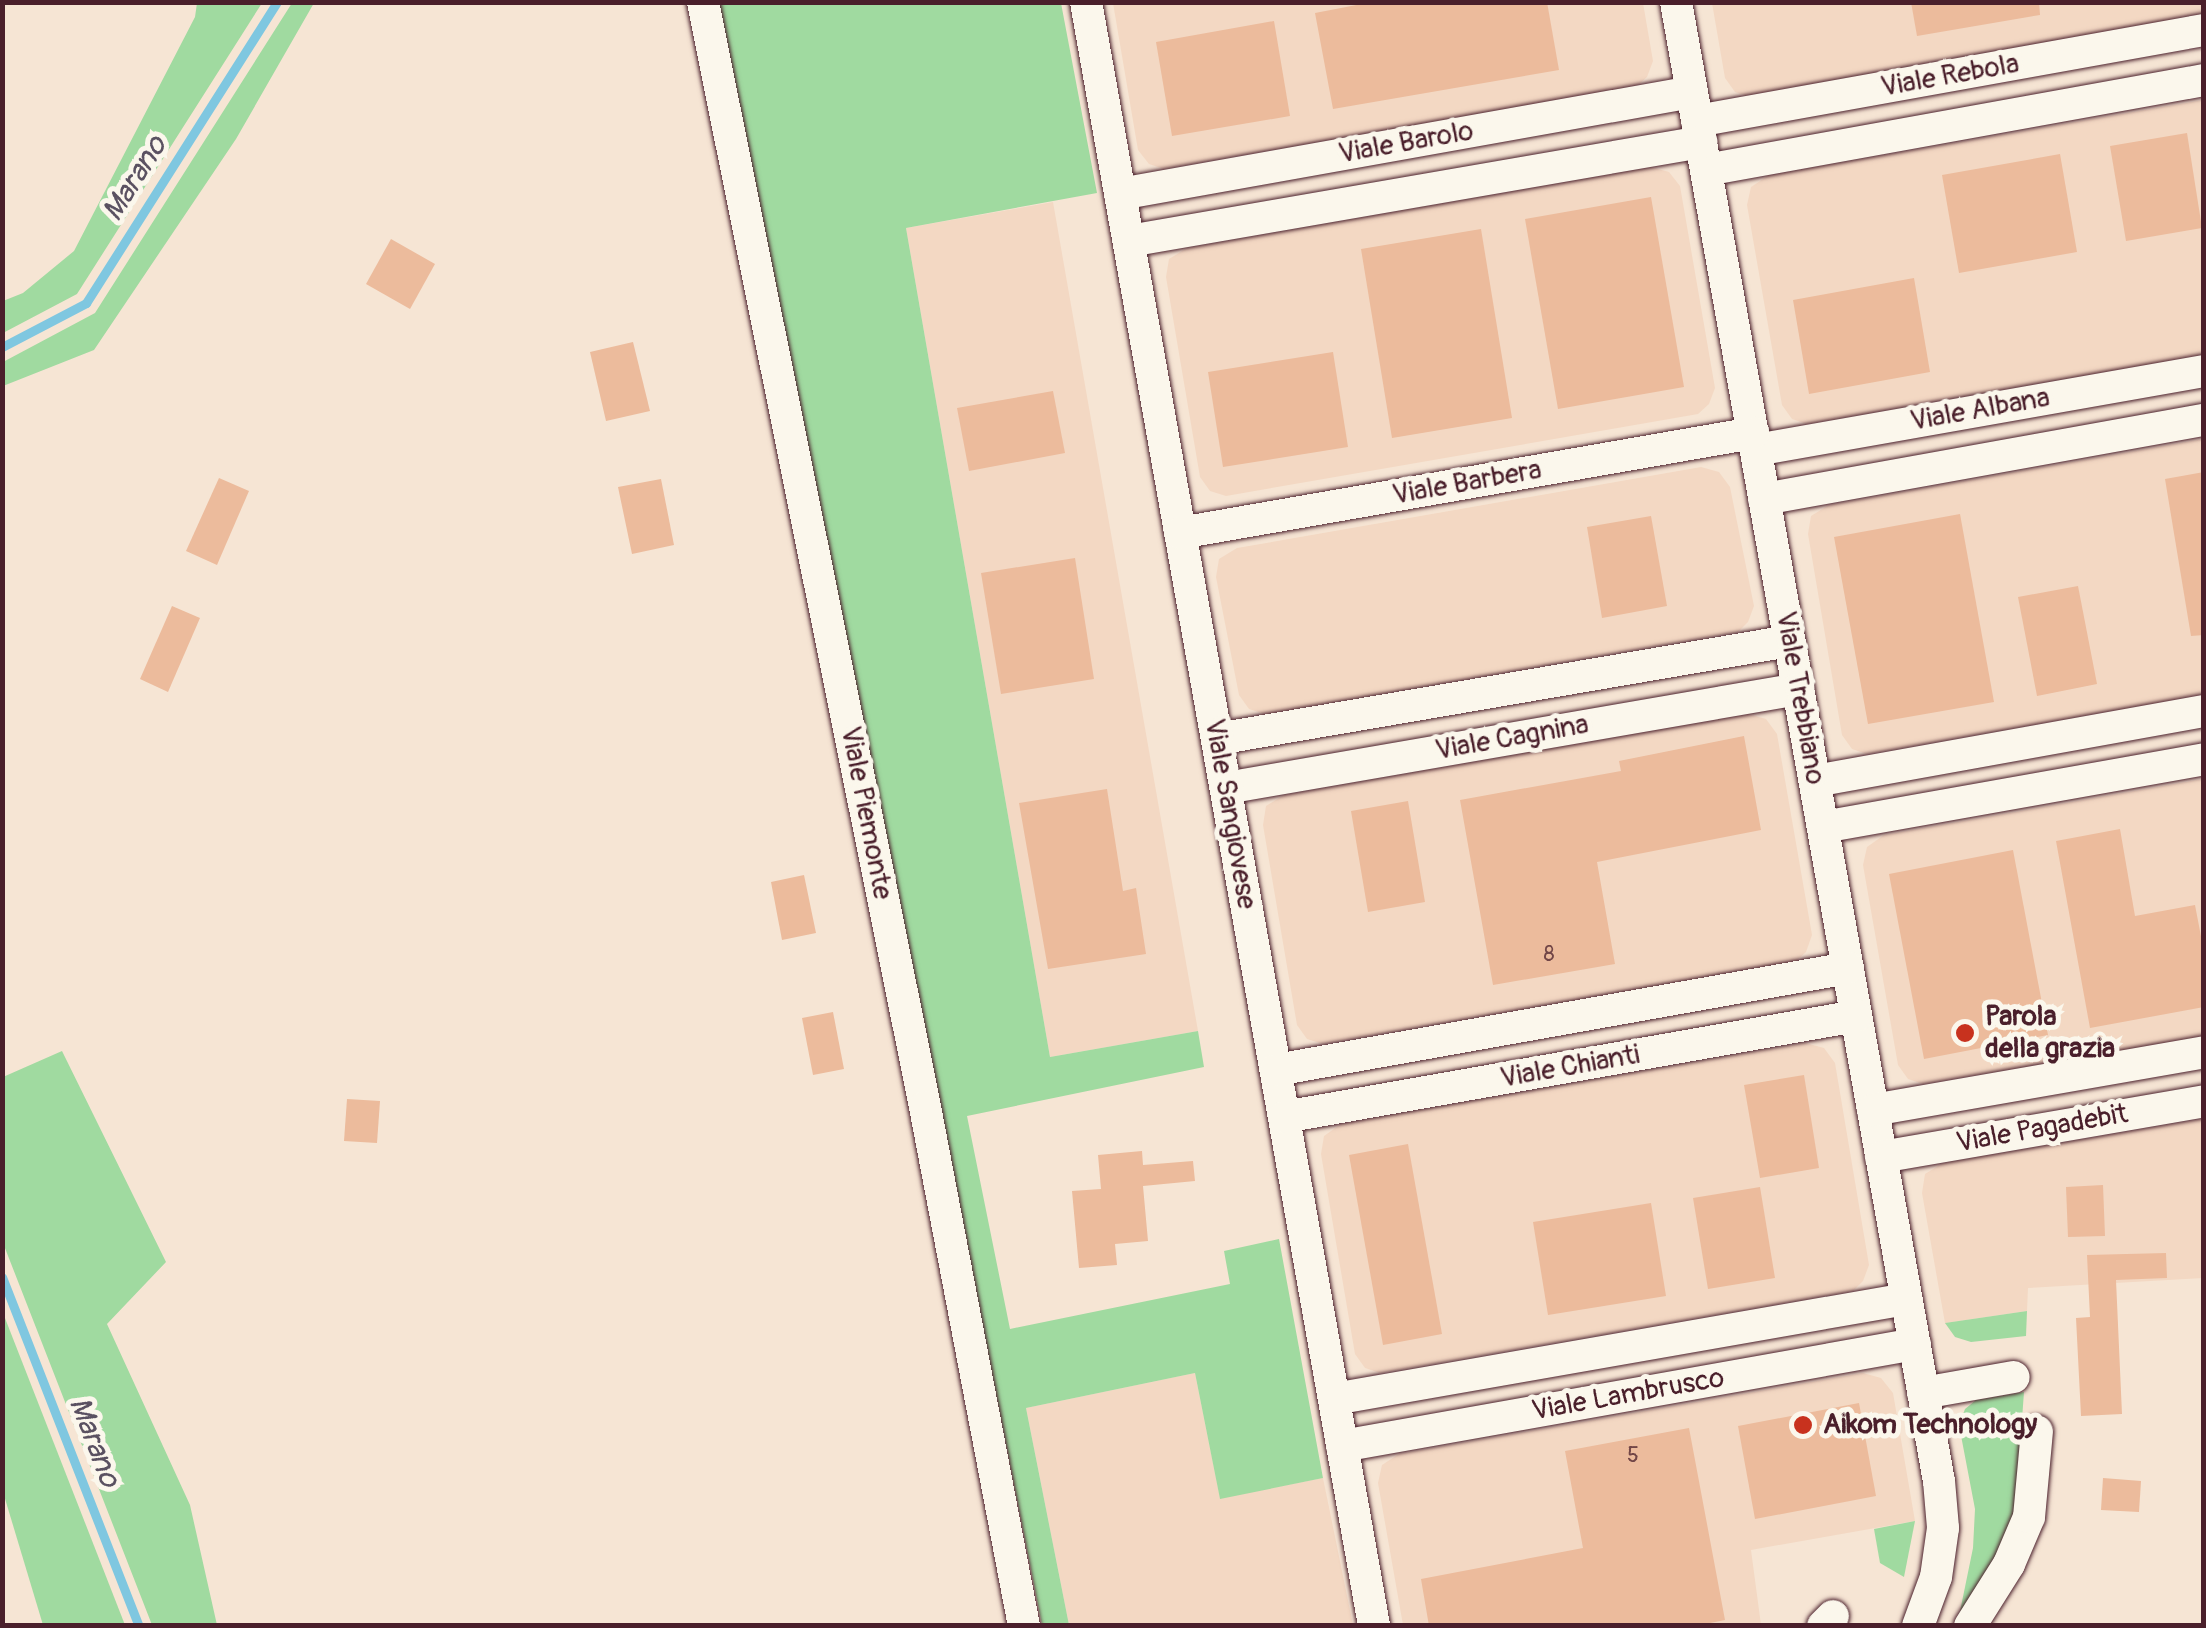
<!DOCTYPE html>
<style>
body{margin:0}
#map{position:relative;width:2206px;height:1628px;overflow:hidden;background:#f6e5d4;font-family:Pangolin,sans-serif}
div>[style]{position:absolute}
.built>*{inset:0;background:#f3d8c3}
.green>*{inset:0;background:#a0daa0}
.stream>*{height:9px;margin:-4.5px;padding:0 4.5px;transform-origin:4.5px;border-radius:4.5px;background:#7fc7e0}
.building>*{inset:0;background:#ecbb9c}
.roads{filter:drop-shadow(0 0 2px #4a1f2b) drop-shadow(0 0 2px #4a1f2b)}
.minor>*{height:32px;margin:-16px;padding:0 16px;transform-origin:16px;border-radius:16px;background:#fbf7ec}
.dots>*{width:28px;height:28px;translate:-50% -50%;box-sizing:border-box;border:5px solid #fbf7ec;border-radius:50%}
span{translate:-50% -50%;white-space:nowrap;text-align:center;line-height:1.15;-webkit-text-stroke:10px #fbf7ec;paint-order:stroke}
.number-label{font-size:22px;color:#724647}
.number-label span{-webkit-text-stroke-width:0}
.street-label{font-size:28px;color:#4a1f2b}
.poi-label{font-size:28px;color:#4a1f2b;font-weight:700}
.left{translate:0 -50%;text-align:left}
.water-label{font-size:30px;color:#5a5161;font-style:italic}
.frame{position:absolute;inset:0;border:5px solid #4a1f2b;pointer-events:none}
</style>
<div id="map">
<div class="built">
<i style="clip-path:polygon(2203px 2px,2204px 16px,1750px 97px,1735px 92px,1725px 78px,1712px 3px)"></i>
<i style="clip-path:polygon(1113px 3px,1643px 3px,1653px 61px,1647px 77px,1637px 86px,1164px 169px,1149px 164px,1138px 150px)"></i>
<i style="clip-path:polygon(2203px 100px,2203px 355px,1807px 424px,1792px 419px,1782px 405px,1747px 205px,1751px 187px,1769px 175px)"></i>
<i style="clip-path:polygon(1651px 167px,1669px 172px,1680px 186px,1715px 388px,1709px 404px,1698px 414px,1226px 496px,1210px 491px,1200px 477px,1166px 277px,1169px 259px,1187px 248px)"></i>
<i style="clip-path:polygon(1053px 202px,1198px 1031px,1050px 1057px,906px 228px)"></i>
<i style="clip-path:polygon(2203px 439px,2203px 695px,1867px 754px,1852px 749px,1842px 735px,1808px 534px,1811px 516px,1829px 505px)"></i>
<i style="clip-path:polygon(1701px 467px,1719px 472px,1730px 487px,1754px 606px,1748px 622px,1738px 632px,1265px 714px,1249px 709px,1239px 695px,1216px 577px,1219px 559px,1237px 548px)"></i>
<i style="clip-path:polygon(1748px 714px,1766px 719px,1777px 734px,1812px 935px,1806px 952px,1796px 961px,1323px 1044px,1307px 1039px,1297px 1025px,1263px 825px,1266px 806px,1284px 795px)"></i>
<i style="clip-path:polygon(2203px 779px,2203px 1037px,1923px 1084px,1908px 1079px,1898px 1065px,1863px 865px,1867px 847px,1884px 835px)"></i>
<i style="clip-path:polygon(1805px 1043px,1824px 1048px,1835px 1063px,1869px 1265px,1863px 1281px,1853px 1291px,1380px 1373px,1365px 1368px,1355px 1354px,1321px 1154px,1324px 1136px,1341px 1124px)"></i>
<i style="clip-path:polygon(2203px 1119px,2203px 1278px,2028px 1288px,2027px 1311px,1945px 1323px,1922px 1193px,1925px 1174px,1943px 1163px)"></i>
<i style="clip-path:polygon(1195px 1373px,1220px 1498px,1323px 1478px,1353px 1625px,1069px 1625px,1026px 1408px)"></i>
<i style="clip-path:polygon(1863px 1373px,1881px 1378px,1893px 1393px,1915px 1521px,1751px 1550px,1761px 1625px,1403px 1625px,1378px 1483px,1382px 1465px,1399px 1454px)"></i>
</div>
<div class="green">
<i style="clip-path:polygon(197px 3px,262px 3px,77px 294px,3px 333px,3px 301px,23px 293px,74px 251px,195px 17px)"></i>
<i style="clip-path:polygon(292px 3px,314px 3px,236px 139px,94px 350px,3px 386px,3px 362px,95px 313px)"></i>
<i style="clip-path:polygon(719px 3px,1061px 3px,1097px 193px,906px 228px,1050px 1057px,1198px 1031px,1204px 1067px,967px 1116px,1010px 1329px,1230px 1284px,1224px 1251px,1279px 1239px,1323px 1478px,1220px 1499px,1195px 1373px,1026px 1408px,1069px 1625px,1042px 1625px)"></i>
<i style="clip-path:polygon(62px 1051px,166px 1262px,107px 1324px,190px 1505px,217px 1625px,152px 1625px,3px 1243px,3px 1077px)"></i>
<i style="clip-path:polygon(2027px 1311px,2026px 1336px,1971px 1342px,1955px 1337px,1945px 1323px)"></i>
<i style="clip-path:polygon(2px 1313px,3px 1313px,125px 1625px,43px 1625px,3px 1492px)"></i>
<i style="clip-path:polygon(2024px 1392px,2015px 1516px,2005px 1554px,1957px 1626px,1973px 1548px,1975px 1509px,1959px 1425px,1965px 1409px,1976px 1400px)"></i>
<i style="clip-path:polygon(1915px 1521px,1904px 1577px,1880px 1563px,1874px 1529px)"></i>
</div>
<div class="stream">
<i style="left:2px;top:347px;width:95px;rotate:-27.6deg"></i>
<i style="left:86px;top:303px;width:356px;rotate:-57.6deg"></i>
<i style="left:2px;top:1277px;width:375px;rotate:68.6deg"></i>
</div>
<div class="building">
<i style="clip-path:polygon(1372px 2px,1547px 2px,1559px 70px,1333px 109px,1315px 13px)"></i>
<i style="clip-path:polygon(1911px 2px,2039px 2px,2040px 15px,1917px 36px)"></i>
<i style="clip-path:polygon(1274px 21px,1290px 116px,1172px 136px,1156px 42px)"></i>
<i style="clip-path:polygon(2187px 133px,2202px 228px,2126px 241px,2110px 146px)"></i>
<i style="clip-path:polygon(2060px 154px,2077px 252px,1959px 273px,1942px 175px)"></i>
<i style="clip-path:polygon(1651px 197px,1684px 387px,1558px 409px,1525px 219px)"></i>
<i style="clip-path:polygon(1481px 229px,1512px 418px,1392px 438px,1361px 249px)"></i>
<i style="clip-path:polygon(391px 239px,435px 264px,410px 309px,366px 284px)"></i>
<i style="clip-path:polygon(1914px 278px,1930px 372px,1809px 394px,1793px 300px)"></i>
<i style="clip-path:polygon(633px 342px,650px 411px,606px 421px,590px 352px)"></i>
<i style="clip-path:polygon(1333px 352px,1348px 447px,1223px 467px,1208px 372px)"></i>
<i style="clip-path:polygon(1053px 391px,1065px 453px,969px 471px,957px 408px)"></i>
<i style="clip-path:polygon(2204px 472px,2204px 635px,2191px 636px,2165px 479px)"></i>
<i style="clip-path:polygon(219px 478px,249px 491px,217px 565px,186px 551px)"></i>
<i style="clip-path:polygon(661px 479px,674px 545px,632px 554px,618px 487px)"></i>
<i style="clip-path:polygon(1960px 514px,1994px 702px,1868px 724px,1834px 537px)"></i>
<i style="clip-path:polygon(1651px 516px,1667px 606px,1602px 618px,1587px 527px)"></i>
<i style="clip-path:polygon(1075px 558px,1094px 679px,1001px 694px,981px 573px)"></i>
<i style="clip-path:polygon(2078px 586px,2097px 684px,2037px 696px,2018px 597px)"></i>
<i style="clip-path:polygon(172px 606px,200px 618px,168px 692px,140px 679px)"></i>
<i style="clip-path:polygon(1744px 736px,1761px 830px,1597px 862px,1615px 964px,1493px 985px,1460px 800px,1621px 771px,1619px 761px)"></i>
<i style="clip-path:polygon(1107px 789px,1123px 891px,1136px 888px,1146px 954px,1048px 969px,1019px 803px)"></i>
<i style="clip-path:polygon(1408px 801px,1425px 902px,1368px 912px,1351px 811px)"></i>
<i style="clip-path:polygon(2120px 829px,2135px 916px,2195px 905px,2204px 952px,2204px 1007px,2090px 1028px,2056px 841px)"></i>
<i style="clip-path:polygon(2013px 850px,2048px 1035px,1924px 1059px,1889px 874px)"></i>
<i style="clip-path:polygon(804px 875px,816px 933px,782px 940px,771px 882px)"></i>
<i style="clip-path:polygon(833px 1012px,844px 1069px,813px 1075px,802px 1018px)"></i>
<i style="clip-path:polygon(1804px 1075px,1819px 1168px,1760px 1178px,1744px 1085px)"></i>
<i style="clip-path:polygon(347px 1099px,380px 1101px,377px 1143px,344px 1141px)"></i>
<i style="clip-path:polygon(1408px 1144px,1442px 1334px,1383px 1345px,1349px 1155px)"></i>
<i style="clip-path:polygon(1142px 1151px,1143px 1165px,1193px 1161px,1195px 1181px,1143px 1186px,1148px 1241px,1115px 1244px,1117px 1265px,1079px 1268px,1072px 1191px,1101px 1189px,1098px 1155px)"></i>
<i style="clip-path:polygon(2103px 1185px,2105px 1236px,2068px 1237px,2066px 1187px)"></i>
<i style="clip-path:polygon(1760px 1187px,1775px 1278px,1708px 1289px,1693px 1198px)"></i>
<i style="clip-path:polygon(1651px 1203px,1666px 1296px,1548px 1315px,1533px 1222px)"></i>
<i style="clip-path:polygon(2166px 1253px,2167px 1278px,2116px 1280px,2122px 1414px,2081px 1416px,2076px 1318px,2090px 1317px,2087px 1255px)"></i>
<i style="clip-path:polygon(1859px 1403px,1876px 1496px,1755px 1519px,1738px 1426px)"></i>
<i style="clip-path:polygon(1689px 1428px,1725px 1620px,1695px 1626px,1429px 1626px,1421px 1579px,1583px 1548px,1565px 1451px)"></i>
<i style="clip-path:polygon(2103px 1478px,2141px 1481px,2139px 1512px,2101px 1510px)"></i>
</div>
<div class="roads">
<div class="minor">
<i style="left:703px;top:2px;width:1127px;rotate:78.64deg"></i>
<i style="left:925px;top:1107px;width:528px;rotate:79.2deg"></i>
<i style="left:1086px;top:2px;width:1649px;rotate:79.94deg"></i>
<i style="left:1676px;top:2px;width:1502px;rotate:79.92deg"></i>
<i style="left:1939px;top:1481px;width:47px;rotate:85.1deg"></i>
<i style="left:1943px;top:1528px;width:49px;rotate:98.1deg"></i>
<i style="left:1936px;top:1577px;width:52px;rotate:110.2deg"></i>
<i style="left:1697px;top:121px;width:515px;rotate:-10.18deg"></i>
<i style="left:1706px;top:170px;width:506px;rotate:-10.24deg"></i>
<i style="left:1120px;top:194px;width:581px;rotate:-10.11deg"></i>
<i style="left:1129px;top:241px;width:581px;rotate:-9.82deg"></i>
<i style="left:1756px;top:450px;width:455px;rotate:-10deg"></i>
<i style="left:1764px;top:499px;width:447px;rotate:-10.2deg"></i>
<i style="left:1180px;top:533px;width:582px;rotate:-9.9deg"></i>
<i style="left:1217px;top:739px;width:580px;rotate:-9.72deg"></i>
<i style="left:1815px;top:781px;width:395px;rotate:-10.2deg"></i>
<i style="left:1226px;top:788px;width:581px;rotate:-9.82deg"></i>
<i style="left:1823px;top:827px;width:387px;rotate:-10.1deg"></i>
<i style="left:1276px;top:1070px;width:581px;rotate:-10.11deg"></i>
<i style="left:1873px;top:1110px;width:336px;rotate:-9.9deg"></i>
<i style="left:1284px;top:1117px;width:581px;rotate:-10.01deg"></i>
<i style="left:1881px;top:1157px;width:328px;rotate:-9.8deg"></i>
<i style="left:1923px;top:1393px;width:92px;rotate:-10deg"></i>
<i style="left:1334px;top:1399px;width:581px;rotate:-9.92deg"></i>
<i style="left:1342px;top:1446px;width:582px;rotate:-10.09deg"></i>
<i style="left:1823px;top:1626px;width:14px;rotate:-45deg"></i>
<i style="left:1970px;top:1626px;width:73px;rotate:-57.8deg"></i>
<i style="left:2009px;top:1564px;width:51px;rotate:-66.9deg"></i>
<i style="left:2029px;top:1517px;width:86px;rotate:-84.7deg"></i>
</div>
</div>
<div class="dots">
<i style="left:1965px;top:1033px;background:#c8321e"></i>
<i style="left:1803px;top:1425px;background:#c8321e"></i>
</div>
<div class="number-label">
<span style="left:1549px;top:955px">8</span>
<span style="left:1633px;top:1456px">5</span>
</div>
<div class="street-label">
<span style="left:1950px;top:76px;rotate:-10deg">Viale Rebola</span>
<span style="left:1406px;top:143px;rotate:-10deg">Viale Barolo</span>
<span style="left:1980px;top:410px;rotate:-10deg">Viale Albana</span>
<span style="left:1467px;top:483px;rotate:-10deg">Viale Barbera</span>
<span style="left:1800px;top:698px;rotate:80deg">Viale Trebbiano</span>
<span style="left:1512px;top:738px;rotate:-10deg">Viale Cagnina</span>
<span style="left:866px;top:813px;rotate:79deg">Viale Piemonte</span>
<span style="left:1230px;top:814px;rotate:80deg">Viale Sangiovese</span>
<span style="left:1570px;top:1067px;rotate:-10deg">Viale Chianti</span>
<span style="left:2042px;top:1129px;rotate:-10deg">Viale Pagadebit</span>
<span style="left:1628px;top:1395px;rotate:-10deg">Viale Lambrusco</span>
</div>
<div class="poi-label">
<span class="left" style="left:1985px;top:1033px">Parola<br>della grazia</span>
<span class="left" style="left:1823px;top:1425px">Aikom Technology</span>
</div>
<div class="water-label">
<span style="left:135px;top:179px;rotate:-58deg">Marano</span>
<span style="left:94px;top:1442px;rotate:69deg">Marano</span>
</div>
<div class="frame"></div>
</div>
